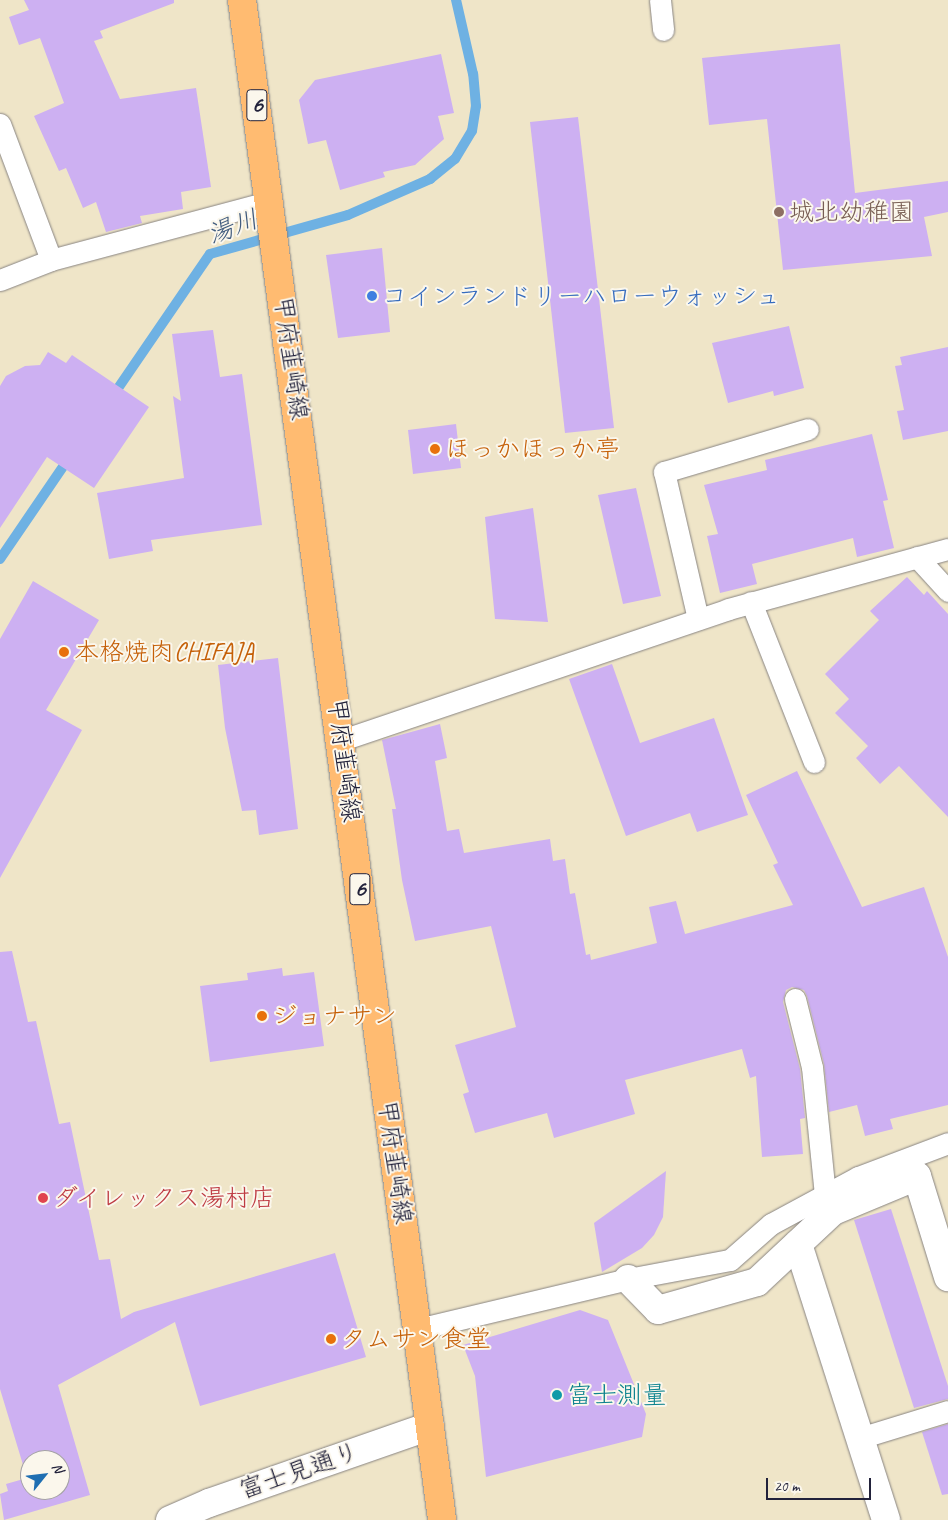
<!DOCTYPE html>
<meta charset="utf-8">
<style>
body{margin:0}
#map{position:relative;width:948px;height:1520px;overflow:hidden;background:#efe5c8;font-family:Caveat,"Klee One",sans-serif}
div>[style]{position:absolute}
.stream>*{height:10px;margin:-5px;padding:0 5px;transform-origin:5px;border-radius:5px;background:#6eb1e3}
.building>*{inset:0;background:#cdb0f2}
.roads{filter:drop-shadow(0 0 1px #888482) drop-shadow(0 0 1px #888482)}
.service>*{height:21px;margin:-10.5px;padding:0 10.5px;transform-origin:10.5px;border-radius:10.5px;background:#fff}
.minor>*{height:28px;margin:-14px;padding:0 14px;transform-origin:14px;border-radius:14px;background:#fff}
.tertiary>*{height:28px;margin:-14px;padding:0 14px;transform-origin:14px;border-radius:14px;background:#fff}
.primary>*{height:28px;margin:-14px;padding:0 14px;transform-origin:14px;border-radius:14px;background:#ffbb71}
.dots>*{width:14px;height:14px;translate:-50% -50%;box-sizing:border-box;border:2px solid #fbf7ec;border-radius:50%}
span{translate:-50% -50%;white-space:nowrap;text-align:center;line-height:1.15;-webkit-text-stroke:4px #fbf7ec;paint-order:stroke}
.shield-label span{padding:1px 4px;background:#fbf7ec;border:1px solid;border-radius:4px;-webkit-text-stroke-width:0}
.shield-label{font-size:24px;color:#22223b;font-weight:700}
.education-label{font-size:25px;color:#785e54}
.left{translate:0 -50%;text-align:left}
.shop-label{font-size:25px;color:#366cbe}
.street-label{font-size:25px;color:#22223b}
.food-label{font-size:25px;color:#c56008}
.health-label{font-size:25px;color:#be3a42}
.culture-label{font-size:25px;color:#0d838f}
.water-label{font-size:26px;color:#405b7e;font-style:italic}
.north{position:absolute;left:20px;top:1450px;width:50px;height:50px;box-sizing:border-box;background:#fbf7ec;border:1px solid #a4a2a5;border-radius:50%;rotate:61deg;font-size:14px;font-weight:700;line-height:20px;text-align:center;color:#22223b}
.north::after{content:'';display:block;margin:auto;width:18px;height:22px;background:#1f6fb2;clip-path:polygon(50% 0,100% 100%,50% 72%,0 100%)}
.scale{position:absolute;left:766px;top:1478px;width:105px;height:22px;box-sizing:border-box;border:2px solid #22223b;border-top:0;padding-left:6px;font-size:15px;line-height:18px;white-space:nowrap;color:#22223b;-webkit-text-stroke:4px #fbf7ec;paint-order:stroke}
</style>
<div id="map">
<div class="stream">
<i style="left:112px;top:397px;width:173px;rotate:-55.6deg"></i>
<i style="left:210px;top:254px;width:143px;rotate:-15.8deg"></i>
<i style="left:348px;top:215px;width:90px;rotate:-23.7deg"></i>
<i style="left:430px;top:179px;width:32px;rotate:-39deg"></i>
<i style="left:455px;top:159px;width:33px;rotate:-59deg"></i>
<i style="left:472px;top:131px;width:25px;rotate:-81deg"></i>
<i style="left:476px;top:106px;width:32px;rotate:-95deg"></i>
<i style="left:473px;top:74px;width:76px;rotate:-102.9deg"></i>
<i style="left:0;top:559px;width:122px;rotate:-55.7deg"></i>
</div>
<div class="building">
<i style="clip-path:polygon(24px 0,174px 0,174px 3px,100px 31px,103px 38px,94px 41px,120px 99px,196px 88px,211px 187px,181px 192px,183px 209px,140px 216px,142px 223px,106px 232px,96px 202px,83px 208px,66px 168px,59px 171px,34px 116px,64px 103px,40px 38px,19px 45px,9px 17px,29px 10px)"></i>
<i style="clip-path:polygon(840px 44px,855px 193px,948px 181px,948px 212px,924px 217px,932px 256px,783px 270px,767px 119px,709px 125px,702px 58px)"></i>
<i style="clip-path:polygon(441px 54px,454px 113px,438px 116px,444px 139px,415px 165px,383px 172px,385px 177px,340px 190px,326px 140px,308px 144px,299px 100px,315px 80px)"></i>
<i style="clip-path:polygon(578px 117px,614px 428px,565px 433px,530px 122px)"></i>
<i style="clip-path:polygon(382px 248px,390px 332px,338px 338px,326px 255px)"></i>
<i style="clip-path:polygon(789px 326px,804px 388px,774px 396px,773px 391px,728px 403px,712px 343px)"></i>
<i style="clip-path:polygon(213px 330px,220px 377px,242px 374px,262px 525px,151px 540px,153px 551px,109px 559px,97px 493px,184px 478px,173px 396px,181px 401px,172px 334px)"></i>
<i style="clip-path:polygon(948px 347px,948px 431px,903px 440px,897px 411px,904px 410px,895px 366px,902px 365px,900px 357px)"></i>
<i style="clip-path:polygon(48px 352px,66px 363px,72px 355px,149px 407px,94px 488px,47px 457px,0 528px,0 386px,6px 376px,25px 366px,40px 365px)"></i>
<i style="clip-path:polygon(456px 424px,461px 468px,413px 474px,408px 430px)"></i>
<i style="clip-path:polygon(872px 434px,888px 500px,883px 501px,894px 548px,857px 557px,853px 538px,752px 564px,757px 584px,720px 593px,707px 536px,718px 534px,704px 485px,767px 470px,765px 460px)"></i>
<i style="clip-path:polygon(636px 488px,661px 596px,623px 604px,598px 495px)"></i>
<i style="clip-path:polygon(533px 508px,548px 622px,495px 619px,485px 517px)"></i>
<i style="clip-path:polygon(907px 577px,924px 595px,927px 591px,948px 614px,948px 817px,899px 766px,880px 784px,856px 758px,868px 746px,835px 713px,849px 699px,825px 674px,879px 620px,870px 611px)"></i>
<i style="clip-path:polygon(33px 581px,99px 620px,46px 710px,82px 730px,0 878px,0 639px)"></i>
<i style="clip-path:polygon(278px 658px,298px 829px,259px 835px,256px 810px,242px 811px,225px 728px,218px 665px)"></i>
<i style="clip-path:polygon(612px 664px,640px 743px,714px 718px,748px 815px,697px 832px,690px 813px,626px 836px,569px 679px)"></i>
<i style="clip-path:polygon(440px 724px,447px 758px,435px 761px,447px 831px,459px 829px,464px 853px,550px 839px,553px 861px,565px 859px,570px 894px,575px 893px,586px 955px,590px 954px,591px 960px,657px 943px,649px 907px,676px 901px,685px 934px,793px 905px,773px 865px,778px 863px,746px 795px,797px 771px,862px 907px,924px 887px,948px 957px,948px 1105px,890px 1119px,893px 1129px,865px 1136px,857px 1105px,829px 1112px,824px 1064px,807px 996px,804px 990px,792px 987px,786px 990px,783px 1002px,800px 1069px,805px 1118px,800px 1119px,803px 1154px,762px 1157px,756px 1076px,750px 1078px,742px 1049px,625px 1080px,635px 1114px,554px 1138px,547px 1113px,475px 1133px,463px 1094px,469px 1092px,455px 1045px,516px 1027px,491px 926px,415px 941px,402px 880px,392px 809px,396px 809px,382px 740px)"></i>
<i style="clip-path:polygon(evenodd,12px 951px,28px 1022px,36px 1021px,59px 1124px,70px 1122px,99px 1260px,110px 1259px,121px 1319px,134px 1312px,335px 1253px,366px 1357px,200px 1406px,175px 1322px,58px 1385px,90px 1495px,4px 1520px,0 1494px,8px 1491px,6px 1484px,27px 1478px,0 1389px,0 952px,12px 951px,30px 1460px,60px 1460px,60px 1490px,30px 1490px,30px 1460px)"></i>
<i style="clip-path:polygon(282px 968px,283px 976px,314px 972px,324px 1046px,210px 1062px,200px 986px,248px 980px,247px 973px)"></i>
<i style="clip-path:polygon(666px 1171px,663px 1217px,654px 1235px,642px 1248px,602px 1272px,594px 1223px)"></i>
<i style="clip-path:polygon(891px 1209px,948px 1386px,948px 1399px,914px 1408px,854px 1220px)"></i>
<i style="clip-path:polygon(580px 1310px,608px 1320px,646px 1414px,642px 1437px,486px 1477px,475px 1376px,463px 1345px)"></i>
<i style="clip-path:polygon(948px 1424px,948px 1494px,942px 1495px,922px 1432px)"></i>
</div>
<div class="roads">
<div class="service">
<i style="left:660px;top:0;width:30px;rotate:84deg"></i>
<i style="left:0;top:124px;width:145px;rotate:69.4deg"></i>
<i style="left:0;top:280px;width:55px;rotate:-21.4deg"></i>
<i style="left:51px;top:260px;width:228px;rotate:-15deg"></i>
<i style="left:917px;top:557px;width:46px;rotate:47.6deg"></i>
<i style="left:751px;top:602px;width:172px;rotate:68.5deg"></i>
<i style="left:698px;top:619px;width:151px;rotate:-103deg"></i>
<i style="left:664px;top:472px;width:150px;rotate:-16.6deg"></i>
<i style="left:342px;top:740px;width:408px;rotate:-18.7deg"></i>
<i style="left:728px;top:609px;width:228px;rotate:-15.3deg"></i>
<i style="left:795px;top:999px;width:70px;rotate:76deg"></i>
<i style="left:812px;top:1067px;width:129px;rotate:84.2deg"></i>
<i style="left:418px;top:1329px;width:216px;rotate:-13.4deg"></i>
<i style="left:628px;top:1279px;width:104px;rotate:-10.6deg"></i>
<i style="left:730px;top:1260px;width:55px;rotate:-41.3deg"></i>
<i style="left:771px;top:1224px;width:99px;rotate:-28.4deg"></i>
<i style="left:858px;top:1177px;width:96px;rotate:-20.7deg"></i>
<i style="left:860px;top:1438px;width:92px;rotate:-17.1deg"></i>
</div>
<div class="minor">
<i style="left:798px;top:1244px;width:290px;rotate:72.3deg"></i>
<i style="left:628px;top:1279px;width:43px;rotate:45.9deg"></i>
<i style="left:658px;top:1310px;width:103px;rotate:-15.8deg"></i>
<i style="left:757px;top:1282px;width:104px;rotate:-43.1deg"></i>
<i style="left:833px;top:1211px;width:91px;rotate:-22.6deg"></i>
<i style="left:917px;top:1176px;width:106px;rotate:72.9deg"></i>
</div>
<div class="tertiary">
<i style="left:170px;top:1520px;width:43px;rotate:-23.6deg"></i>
<i style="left:209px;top:1503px;width:234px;rotate:-19.2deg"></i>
</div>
<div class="primary">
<i style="left:242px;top:0;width:1533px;rotate:82.5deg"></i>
</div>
</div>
<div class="dots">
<i style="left:779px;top:212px;background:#8d6e63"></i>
<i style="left:372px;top:296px;background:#3f7fe0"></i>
<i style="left:435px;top:449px;background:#e8710a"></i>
<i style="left:64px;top:652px;background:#e8710a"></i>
<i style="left:262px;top:1016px;background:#e8710a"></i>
<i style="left:43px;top:1198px;background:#e0444e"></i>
<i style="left:331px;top:1339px;background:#e8710a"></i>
<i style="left:557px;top:1395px;background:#0f9aa8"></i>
</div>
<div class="shield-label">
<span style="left:257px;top:105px">6</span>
<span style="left:360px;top:889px">6</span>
</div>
<div class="education-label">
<span class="left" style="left:789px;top:212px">城北幼稚園</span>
</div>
<div class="shop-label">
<span class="left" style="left:382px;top:296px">コインランドリーハローウォッシュ</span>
</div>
<div class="street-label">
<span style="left:291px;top:358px;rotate:82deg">甲府韮崎線</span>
<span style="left:344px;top:760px;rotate:83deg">甲府韮崎線</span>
<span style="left:395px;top:1162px;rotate:82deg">甲府韮崎線</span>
<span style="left:299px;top:1471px;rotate:-19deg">富士見通り</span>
</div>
<div class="food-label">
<span class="left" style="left:445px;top:449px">ほっかほっか亭</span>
<span class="left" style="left:74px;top:652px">本格焼肉CHIFAJA</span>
<span class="left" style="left:272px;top:1016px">ジョナサン</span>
<span class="left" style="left:341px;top:1339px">タムサン食堂</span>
</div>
<div class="health-label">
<span class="left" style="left:53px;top:1198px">ダイレックス湯村店</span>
</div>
<div class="culture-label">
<span class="left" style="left:567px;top:1395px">富士測量</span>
</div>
<div class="water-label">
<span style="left:233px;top:227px;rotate:-20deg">湯川</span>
</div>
<div class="north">N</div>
<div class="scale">20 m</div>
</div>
